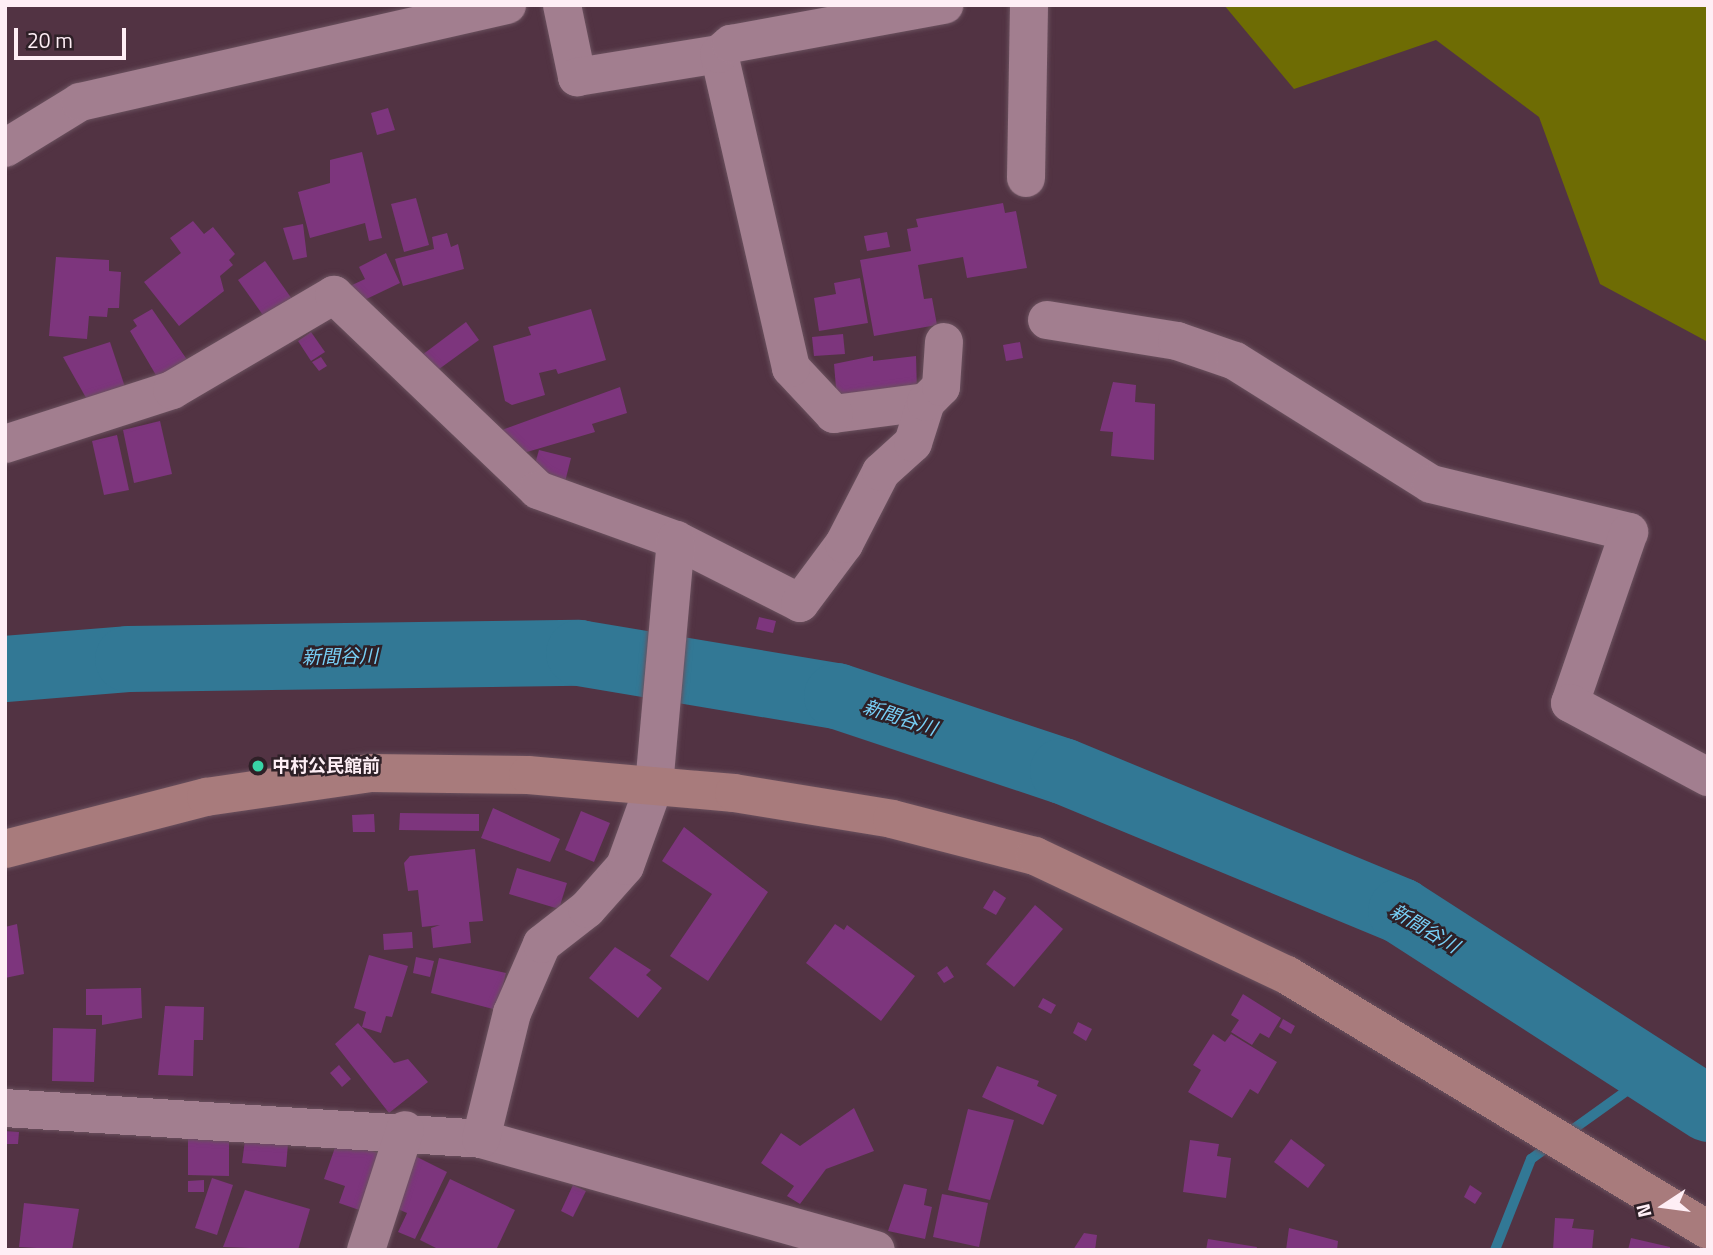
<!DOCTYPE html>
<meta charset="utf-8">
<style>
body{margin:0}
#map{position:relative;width:1713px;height:1255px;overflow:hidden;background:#523343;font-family:"Titillium Web","Noto Sans JP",sans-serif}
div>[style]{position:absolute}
.forest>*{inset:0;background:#6e6c04}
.stream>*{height:10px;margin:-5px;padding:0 5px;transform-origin:5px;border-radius:5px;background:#327895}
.river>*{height:66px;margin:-33px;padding:0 33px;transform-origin:33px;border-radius:33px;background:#327895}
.building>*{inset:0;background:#7d357d}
.roads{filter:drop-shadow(0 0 2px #6a515e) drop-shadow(0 0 2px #6a515e)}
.street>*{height:38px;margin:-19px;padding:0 19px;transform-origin:19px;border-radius:19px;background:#a27e8f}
.secondary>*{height:38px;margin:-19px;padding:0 19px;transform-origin:19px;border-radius:19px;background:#a87b7c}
.dots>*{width:19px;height:19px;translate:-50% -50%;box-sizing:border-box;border:4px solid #2e2027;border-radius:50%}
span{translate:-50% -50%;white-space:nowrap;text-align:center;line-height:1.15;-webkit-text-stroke:5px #2e2027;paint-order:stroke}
.poi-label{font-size:18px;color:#feeef5;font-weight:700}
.left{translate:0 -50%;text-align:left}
.water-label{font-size:19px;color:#78d0f7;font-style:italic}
.frame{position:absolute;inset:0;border:7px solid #feeef5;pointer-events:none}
.north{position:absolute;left:1629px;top:1171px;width:70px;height:70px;-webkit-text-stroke:5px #2e2027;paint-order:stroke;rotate:257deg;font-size:19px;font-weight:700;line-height:28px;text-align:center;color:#feeef5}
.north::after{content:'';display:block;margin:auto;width:24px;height:32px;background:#feeef5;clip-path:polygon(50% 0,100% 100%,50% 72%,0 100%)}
.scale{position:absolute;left:14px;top:28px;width:112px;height:32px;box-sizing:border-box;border:4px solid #feeef5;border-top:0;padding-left:9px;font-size:21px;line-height:24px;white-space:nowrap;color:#feeef5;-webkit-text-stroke:5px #2e2027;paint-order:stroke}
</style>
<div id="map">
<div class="forest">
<i style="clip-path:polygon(1224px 5px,1708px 5px,1708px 342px,1600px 284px,1539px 117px,1436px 40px,1294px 89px)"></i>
</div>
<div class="stream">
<i style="left:1565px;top:1135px;width:108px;rotate:-35.6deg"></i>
<i style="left:1495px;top:1250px;width:98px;rotate:-68.4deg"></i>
<i style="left:1531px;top:1159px;width:26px;rotate:-36deg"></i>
</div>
<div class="river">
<i style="left:5px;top:669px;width:123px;rotate:-4.6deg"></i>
<i style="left:128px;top:659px;width:451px;rotate:-0.8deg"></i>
<i style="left:579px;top:653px;width:262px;rotate:9.5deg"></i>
<i style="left:837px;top:696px;width:238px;rotate:18.4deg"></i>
<i style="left:1063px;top:771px;width:366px;rotate:22.5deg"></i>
<i style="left:1401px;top:911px;width:365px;rotate:32.8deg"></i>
</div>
<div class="building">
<i style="clip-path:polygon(388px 108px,395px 130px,377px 135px,371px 113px)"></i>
<i style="clip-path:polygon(362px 152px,382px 238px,369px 241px,365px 223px,310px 238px,298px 192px,330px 183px,330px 160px)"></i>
<i style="clip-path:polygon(416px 198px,429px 245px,404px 252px,391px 204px)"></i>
<i style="clip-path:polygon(1003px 203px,1005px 213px,1016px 211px,1027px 268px,967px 278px,963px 257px,918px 265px,924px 299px,932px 298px,937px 325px,874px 336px,860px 260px,911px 251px,907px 229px,918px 227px,916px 219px)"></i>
<i style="clip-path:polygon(193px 221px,204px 234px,213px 227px,235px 254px,229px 260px,233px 265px,220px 276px,224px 291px,179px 326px,144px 282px,181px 253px,170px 238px)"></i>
<i style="clip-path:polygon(303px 224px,307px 257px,293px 260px,283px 228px)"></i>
<i style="clip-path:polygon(887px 232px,890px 247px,867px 251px,864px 236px)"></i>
<i style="clip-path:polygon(447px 233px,451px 247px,458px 244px,464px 269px,403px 286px,395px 259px,434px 249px,432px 237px)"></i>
<i style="clip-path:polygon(386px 253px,400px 283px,358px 303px,350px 286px,365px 279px,359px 267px)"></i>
<i style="clip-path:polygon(56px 257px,109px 260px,109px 271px,121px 272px,119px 308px,108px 308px,107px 317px,89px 316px,87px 339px,49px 336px)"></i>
<i style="clip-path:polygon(265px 261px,297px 306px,270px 325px,238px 280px)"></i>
<i style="clip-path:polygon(860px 278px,868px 323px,819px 331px,814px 298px,836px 294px,834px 283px)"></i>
<i style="clip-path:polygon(152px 309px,190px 364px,160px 382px,130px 331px,137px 326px,133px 320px)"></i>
<i style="clip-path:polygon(591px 309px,606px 360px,558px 374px,556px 369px,539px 373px,545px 395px,512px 405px,505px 401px,493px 346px,531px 335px,528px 327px)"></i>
<i style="clip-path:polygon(466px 322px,479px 340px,435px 372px,422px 355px)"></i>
<i style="clip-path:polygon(311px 332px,325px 352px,311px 361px,298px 341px)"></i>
<i style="clip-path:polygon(843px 334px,845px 354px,814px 356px,812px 337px)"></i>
<i style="clip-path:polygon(110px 342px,126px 390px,94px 412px,63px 357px)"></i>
<i style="clip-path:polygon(1020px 342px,1023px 358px,1006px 361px,1003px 345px)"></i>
<i style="clip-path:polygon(873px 356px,873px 361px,916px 356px,917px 391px,837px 400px,834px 364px)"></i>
<i style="clip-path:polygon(321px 357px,327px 366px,319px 371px,312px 362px)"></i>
<i style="clip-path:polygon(1113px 382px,1136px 385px,1135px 402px,1155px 404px,1154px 460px,1111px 456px,1113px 432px,1100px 431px)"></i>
<i style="clip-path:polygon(620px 387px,627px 413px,592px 424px,595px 432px,510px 457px,502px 430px)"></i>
<i style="clip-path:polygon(160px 421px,172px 474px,134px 483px,123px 430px)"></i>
<i style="clip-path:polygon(117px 435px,129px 490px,104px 495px,92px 441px)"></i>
<i style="clip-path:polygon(539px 450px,571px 458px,563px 490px,530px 481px)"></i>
<i style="clip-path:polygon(759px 617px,776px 621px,773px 633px,756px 629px)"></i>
<i style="clip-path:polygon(493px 808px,560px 839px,550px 862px,481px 838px)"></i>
<i style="clip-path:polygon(581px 811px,610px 823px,594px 862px,565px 850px)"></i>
<i style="clip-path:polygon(400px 813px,479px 814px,479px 831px,399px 830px)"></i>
<i style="clip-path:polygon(374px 814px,375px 832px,353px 832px,352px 815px)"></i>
<i style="clip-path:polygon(684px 827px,768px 892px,708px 981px,670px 956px,712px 894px,662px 861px)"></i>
<i style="clip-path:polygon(475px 849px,483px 921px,469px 922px,471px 943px,433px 948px,431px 928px,440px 925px,422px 927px,418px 890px,408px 891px,404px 863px,410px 856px)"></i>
<i style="clip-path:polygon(517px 868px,567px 883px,559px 909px,509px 894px)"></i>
<i style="clip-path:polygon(994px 890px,1006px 898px,996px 915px,983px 908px)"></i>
<i style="clip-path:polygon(1035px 905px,1063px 929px,1014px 987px,986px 964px)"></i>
<i style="clip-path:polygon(17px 924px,24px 974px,5px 978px,5px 927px)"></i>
<i style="clip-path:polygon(835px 924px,844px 930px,847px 925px,915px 976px,881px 1021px,806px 963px)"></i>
<i style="clip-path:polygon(412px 932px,413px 948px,384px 950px,383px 934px)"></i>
<i style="clip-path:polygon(615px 947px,651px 970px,646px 975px,662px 988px,638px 1018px,589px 978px)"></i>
<i style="clip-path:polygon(369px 955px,408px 966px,392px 1017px,386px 1016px,381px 1033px,362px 1027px,366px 1012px,354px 1008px)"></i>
<i style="clip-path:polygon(416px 957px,434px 961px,430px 977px,413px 973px)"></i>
<i style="clip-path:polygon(439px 958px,506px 973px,497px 1010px,431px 993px)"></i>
<i style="clip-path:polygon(947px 966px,954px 977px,944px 983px,937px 973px)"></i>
<i style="clip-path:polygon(141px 988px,142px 1018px,102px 1025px,102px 1015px,86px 1015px,86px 989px)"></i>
<i style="clip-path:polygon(1243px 994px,1281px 1018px,1269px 1038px,1260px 1033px,1252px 1045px,1231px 1032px,1239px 1020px,1231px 1015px)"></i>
<i style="clip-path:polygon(1043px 998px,1056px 1005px,1051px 1014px,1038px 1007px)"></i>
<i style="clip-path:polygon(165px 1006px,204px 1007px,203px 1040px,194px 1040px,193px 1076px,158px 1075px)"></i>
<i style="clip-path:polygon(1283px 1019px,1295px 1026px,1291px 1034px,1279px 1027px)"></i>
<i style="clip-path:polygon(1078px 1022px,1092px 1029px,1086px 1041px,1073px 1033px)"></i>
<i style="clip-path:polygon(358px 1023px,394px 1063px,408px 1059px,428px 1082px,389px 1113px,335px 1044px)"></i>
<i style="clip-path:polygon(53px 1028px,96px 1029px,94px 1082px,52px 1081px)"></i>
<i style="clip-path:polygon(1213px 1034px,1225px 1042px,1231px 1034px,1277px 1062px,1258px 1094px,1250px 1089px,1232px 1118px,1188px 1092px,1201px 1070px,1193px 1065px)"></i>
<i style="clip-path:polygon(339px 1065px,351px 1079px,342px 1087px,330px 1073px)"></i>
<i style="clip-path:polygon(997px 1066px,1039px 1081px,1037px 1086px,1057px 1095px,1043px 1125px,982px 1097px)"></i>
<i style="clip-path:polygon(854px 1108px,874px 1151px,826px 1169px,800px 1204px,787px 1196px,794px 1186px,761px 1163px,781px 1133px,800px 1146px)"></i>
<i style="clip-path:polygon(968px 1109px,1014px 1120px,990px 1200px,948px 1190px)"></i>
<i style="clip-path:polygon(5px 1131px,19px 1132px,18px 1144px,5px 1144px)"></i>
<i style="clip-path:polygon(188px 1139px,229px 1140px,229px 1176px,188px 1175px)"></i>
<i style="clip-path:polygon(338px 1139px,384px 1155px,365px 1212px,339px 1203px,345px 1186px,324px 1179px)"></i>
<i style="clip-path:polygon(1291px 1139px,1325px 1165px,1308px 1188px,1274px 1162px)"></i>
<i style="clip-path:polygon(245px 1140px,288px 1144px,286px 1167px,242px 1163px)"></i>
<i style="clip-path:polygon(1190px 1140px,1219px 1144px,1217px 1156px,1231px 1158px,1226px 1198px,1183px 1192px)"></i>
<i style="clip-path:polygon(415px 1156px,447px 1172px,415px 1239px,398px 1232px,407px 1213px,391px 1206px)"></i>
<i style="clip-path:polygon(212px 1178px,233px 1185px,217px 1235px,195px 1228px)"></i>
<i style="clip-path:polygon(450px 1179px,515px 1210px,496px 1250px,440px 1250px,420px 1240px)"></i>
<i style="clip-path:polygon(204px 1180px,204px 1192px,188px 1192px,188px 1181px)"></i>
<i style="clip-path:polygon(904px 1184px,927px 1189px,924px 1205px,932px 1207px,925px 1239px,888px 1231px)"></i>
<i style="clip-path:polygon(573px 1185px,586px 1191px,573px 1217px,561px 1211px)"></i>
<i style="clip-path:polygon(1470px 1185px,1482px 1193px,1475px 1204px,1464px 1197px)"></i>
<i style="clip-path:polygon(245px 1190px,310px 1209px,298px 1250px,223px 1247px)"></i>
<i style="clip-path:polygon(942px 1194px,988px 1203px,979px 1247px,933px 1237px)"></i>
<i style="clip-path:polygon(24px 1203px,79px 1209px,72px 1250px,19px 1247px)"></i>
<i style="clip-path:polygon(1555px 1218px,1574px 1219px,1572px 1228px,1594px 1230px,1592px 1250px,1553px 1250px)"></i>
<i style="clip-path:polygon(1289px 1228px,1338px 1241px,1337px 1250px,1286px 1250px)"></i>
<i style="clip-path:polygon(1084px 1233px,1097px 1235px,1095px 1250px,1073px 1250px)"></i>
<i style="clip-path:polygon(1631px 1238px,1670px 1247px,1670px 1250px,1628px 1250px)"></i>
<i style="clip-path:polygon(1208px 1239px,1257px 1247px,1256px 1250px,1206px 1250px)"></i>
</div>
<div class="roads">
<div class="street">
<i style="left:562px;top:5px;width:74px;rotate:78.2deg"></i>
<i style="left:577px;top:77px;width:144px;rotate:-9.2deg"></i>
<i style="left:5px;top:148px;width:88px;rotate:-31.5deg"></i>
<i style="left:80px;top:102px;width:438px;rotate:-12.8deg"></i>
<i style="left:1026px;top:178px;width:173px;rotate:-89deg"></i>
<i style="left:1047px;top:320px;width:132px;rotate:9.2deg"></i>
<i style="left:1177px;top:341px;width:61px;rotate:19deg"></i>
<i style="left:1235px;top:361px;width:231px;rotate:32.1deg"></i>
<i style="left:1431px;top:484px;width:204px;rotate:13.6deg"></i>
<i style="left:1629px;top:532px;width:181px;rotate:109deg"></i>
<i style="left:1570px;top:703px;width:157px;rotate:28.2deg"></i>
<i style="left:926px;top:402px;width:93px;rotate:172.6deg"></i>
<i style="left:834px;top:414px;width:63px;rotate:-133.1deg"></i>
<i style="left:791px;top:368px;width:322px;rotate:-102.9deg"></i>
<i style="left:719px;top:54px;width:16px;rotate:-40deg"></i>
<i style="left:731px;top:44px;width:217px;rotate:-10.4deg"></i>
<i style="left:5px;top:444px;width:176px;rotate:-17.9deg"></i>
<i style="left:172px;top:390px;width:188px;rotate:-30.4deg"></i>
<i style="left:334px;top:295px;width:282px;rotate:43.7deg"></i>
<i style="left:538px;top:490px;width:147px;rotate:19.9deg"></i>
<i style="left:676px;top:540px;width:139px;rotate:26.9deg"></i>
<i style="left:800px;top:603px;width:74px;rotate:-53.3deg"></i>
<i style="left:844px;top:544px;width:81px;rotate:-62.8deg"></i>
<i style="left:881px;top:472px;width:43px;rotate:-42.2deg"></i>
<i style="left:913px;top:443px;width:43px;rotate:-72.4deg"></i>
<i style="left:926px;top:402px;width:21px;rotate:-45deg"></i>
<i style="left:941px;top:387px;width:45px;rotate:-86.2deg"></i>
<i style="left:5px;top:1108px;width:477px;rotate:3.7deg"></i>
<i style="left:481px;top:1139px;width:410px;rotate:15.7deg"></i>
<i style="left:481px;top:1139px;width:130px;rotate:-76.2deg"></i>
<i style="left:512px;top:1013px;width:75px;rotate:-66.5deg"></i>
<i style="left:542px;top:944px;width:57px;rotate:-37.9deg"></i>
<i style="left:587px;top:909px;width:57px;rotate:-48.5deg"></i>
<i style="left:625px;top:866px;width:85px;rotate:-70.1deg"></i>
<i style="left:654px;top:786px;width:247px;rotate:-84.9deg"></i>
<i style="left:366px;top:1250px;width:126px;rotate:-72deg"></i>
</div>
<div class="secondary">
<i style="left:5px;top:849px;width:208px;rotate:-14.5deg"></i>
<i style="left:206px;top:797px;width:167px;rotate:-8.3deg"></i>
<i style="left:371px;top:773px;width:157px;rotate:0.7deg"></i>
<i style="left:528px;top:775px;width:207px;rotate:5deg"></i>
<i style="left:734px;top:793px;width:160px;rotate:9.3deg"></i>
<i style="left:892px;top:819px;width:148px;rotate:14.5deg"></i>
<i style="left:1035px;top:856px;width:279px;rotate:25.3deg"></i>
<i style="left:1287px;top:975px;width:492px;rotate:31.2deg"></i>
</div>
</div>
<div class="dots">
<i style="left:258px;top:766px;background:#38d4a6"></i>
</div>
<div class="poi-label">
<span class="left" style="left:272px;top:766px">中村公民館前</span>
</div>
<div class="water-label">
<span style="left:340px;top:656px;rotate:-1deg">新間谷川</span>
<span style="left:900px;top:717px;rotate:18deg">新間谷川</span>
<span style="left:1425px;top:928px;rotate:31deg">新間谷川</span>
</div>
<div class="frame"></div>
<div class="north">N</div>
<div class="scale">20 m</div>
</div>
